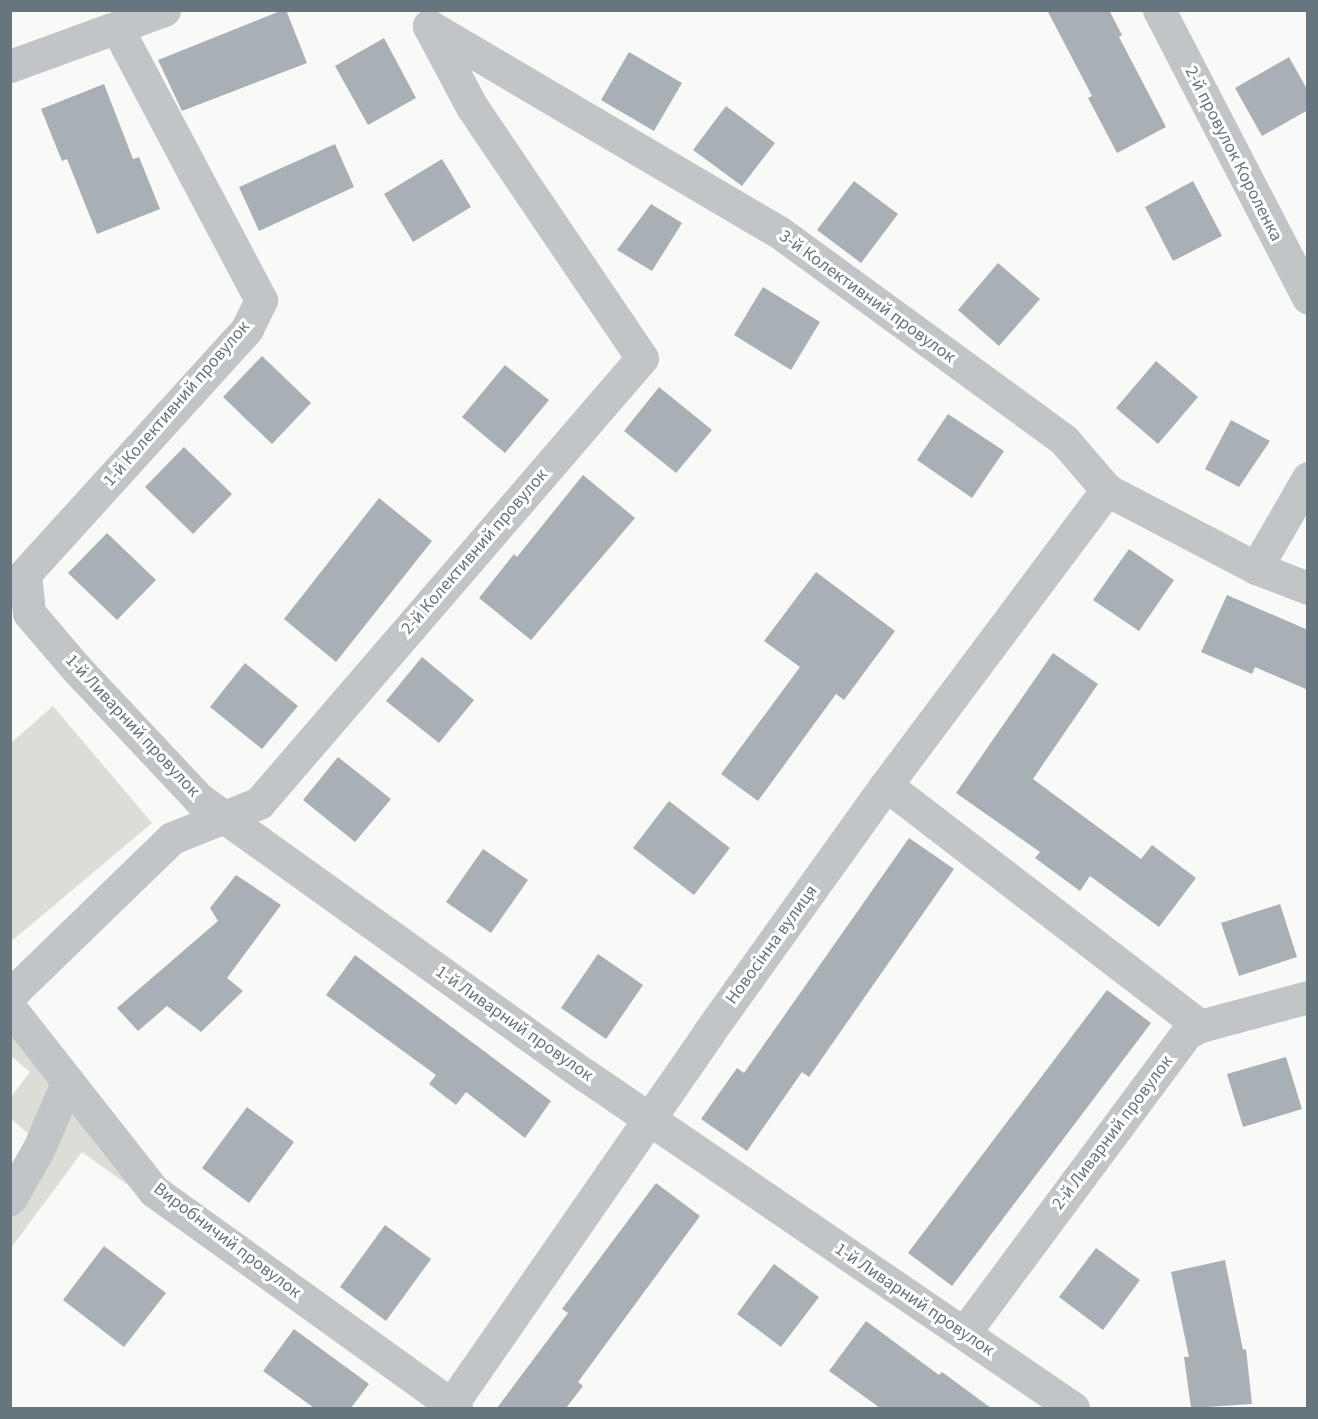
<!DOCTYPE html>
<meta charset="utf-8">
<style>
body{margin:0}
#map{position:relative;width:1318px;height:1419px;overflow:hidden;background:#f9f9f8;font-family:"Source Sans 3",sans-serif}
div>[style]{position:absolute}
.green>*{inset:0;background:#daded7}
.building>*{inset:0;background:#a9b0b5}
.minor>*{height:33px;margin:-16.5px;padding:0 16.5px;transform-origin:16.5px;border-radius:16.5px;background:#c1c5c8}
.tertiary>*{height:33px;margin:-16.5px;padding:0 16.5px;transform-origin:16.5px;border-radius:16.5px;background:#c1c5c8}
span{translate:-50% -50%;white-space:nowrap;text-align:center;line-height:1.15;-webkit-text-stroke:6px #fff;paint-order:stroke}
.street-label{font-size:18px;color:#67767e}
.frame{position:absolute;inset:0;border:12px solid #67767e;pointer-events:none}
</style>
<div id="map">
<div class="green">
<i style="clip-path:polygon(53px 706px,152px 823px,13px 940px,10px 936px,11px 743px)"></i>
<i style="clip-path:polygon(10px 1022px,53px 1075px,35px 1139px,11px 1119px,11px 1097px,30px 1072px,11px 1056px)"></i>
<i style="clip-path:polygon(68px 1109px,157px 1206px,82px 1152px,11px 1248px,11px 1216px)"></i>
</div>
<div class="building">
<i style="clip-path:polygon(283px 10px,286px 10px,307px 63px,182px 111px,158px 60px)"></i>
<i style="clip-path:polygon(1047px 10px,1109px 10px,1122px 35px,1119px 37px,1166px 127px,1117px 153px,1088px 98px,1092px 96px)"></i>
<i style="clip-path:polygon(384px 38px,416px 98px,368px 125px,335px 66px)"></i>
<i style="clip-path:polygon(629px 52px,682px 83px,654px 131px,601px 100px)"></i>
<i style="clip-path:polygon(1289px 57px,1308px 91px,1308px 110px,1262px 136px,1235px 88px)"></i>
<i style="clip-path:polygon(104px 84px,133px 159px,139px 157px,160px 209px,97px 234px,67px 159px,62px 161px,41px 109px)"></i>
<i style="clip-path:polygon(726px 106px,775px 143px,742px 186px,693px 150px)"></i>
<i style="clip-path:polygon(335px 144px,354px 187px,259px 231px,239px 187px)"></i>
<i style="clip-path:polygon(442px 159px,471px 207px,413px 242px,384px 194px)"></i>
<i style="clip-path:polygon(854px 181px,898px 214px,861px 263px,817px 230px)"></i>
<i style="clip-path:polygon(1193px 181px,1222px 236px,1173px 261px,1145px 207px)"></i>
<i style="clip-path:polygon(651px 204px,682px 223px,652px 271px,617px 250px)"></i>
<i style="clip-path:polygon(998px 263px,1040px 299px,999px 346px,958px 310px)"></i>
<i style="clip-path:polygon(763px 287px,820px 322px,791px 370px,734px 335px)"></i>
<i style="clip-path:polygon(262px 356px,311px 403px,272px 444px,223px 397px)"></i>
<i style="clip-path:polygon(1156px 361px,1198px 397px,1158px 444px,1116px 408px)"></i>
<i style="clip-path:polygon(505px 365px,549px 400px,505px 453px,462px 417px)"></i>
<i style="clip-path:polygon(659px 387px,712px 430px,676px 473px,624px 431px)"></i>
<i style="clip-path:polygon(948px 414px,1004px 451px,972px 498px,917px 460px)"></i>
<i style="clip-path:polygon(1231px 420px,1270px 441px,1239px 487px,1205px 469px)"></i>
<i style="clip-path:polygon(184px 447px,232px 494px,193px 534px,145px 487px)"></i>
<i style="clip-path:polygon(583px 475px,635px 518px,531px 640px,479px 598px,514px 554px,517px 557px)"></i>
<i style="clip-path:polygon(379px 498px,432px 541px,336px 662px,284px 619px)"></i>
<i style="clip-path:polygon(107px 533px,156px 580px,117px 620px,68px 573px)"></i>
<i style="clip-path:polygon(1129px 549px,1174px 580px,1139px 631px,1093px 600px)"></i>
<i style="clip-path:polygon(816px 572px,895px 631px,844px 700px,836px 694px,758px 801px,721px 774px,800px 667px,764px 641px)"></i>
<i style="clip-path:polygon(1227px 595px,1308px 630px,1308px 690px,1255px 667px,1252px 674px,1201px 652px)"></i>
<i style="clip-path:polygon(1053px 653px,1098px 684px,1033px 779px,1141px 859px,1152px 845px,1196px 878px,1159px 927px,1090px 876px,1080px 891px,1035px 858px,1040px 852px,956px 793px)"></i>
<i style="clip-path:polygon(422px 657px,474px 700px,439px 743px,386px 701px)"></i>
<i style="clip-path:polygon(245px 663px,298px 706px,262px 749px,210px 707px)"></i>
<i style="clip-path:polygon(338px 757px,391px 799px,355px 842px,303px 800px)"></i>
<i style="clip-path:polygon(669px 801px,730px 848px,694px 895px,633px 848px)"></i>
<i style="clip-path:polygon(909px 838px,954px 869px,809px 1077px,802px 1072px,747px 1151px,701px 1119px,737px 1068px,744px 1073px)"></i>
<i style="clip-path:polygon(483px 849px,528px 880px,491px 933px,446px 902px)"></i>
<i style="clip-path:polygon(236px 875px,281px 905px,227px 978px,243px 991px,201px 1032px,167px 1006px,138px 1031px,117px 1008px,218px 921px,210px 908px)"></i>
<i style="clip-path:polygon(1280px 904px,1297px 957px,1239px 976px,1221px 923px)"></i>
<i style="clip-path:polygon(598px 954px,643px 985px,606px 1039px,561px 1008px)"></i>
<i style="clip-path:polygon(355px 955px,551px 1101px,525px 1138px,466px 1092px,456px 1105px,429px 1084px,436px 1075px,326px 995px)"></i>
<i style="clip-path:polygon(1107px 990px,1151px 1023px,952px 1286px,908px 1253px)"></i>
<i style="clip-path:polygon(1286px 1057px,1302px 1109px,1243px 1127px,1227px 1074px)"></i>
<i style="clip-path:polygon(247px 1107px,294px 1142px,249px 1203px,202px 1168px)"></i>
<i style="clip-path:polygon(656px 1183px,700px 1216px,578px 1382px,583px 1386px,566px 1408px,497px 1408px,568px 1313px,562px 1309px)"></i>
<i style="clip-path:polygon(385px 1225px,431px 1259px,386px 1321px,340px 1287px)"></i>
<i style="clip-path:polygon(104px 1246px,166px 1293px,124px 1347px,63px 1300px)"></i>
<i style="clip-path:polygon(1096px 1248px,1140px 1280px,1103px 1330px,1059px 1297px)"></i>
<i style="clip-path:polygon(1225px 1260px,1243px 1350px,1246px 1349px,1252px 1404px,1191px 1408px,1184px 1357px,1189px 1357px,1171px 1272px)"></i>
<i style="clip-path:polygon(774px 1264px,819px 1297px,781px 1347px,737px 1314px)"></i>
<i style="clip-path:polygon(866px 1321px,939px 1375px,942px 1372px,991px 1408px,880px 1408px,829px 1371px)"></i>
<i style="clip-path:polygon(294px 1329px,369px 1384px,351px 1408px,314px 1408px,263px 1371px)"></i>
</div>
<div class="minor">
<i style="left:1159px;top:10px;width:324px;rotate:62.6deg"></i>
<i style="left:429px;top:26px;width:406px;rotate:30.5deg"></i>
<i style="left:779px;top:232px;width:353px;rotate:36.1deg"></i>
<i style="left:1064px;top:440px;width:66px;rotate:49.3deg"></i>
<i style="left:1107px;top:490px;width:168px;rotate:27.6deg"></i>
<i style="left:1256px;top:568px;width:56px;rotate:21deg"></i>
<i style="left:117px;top:28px;width:308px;rotate:62.1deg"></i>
<i style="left:261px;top:300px;width:32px;rotate:116deg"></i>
<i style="left:247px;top:329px;width:331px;rotate:132.2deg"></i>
<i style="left:25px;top:574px;width:39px;rotate:84deg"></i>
<i style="left:29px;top:613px;width:72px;rotate:49.5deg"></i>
<i style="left:76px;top:668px;width:180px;rotate:46.8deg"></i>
<i style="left:199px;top:799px;width:475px;rotate:35.6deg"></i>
<i style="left:585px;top:1075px;width:591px;rotate:34.31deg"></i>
<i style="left:1256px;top:568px;width:104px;rotate:-60deg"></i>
<i style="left:886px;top:785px;width:396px;rotate:37.5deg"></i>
<i style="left:10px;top:995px;width:226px;rotate:-44.1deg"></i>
<i style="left:172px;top:838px;width:94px;rotate:-21.9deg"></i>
<i style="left:259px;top:803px;width:587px;rotate:-49.28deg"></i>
<i style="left:642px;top:358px;width:303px;rotate:-124.1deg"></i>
<i style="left:472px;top:107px;width:92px;rotate:-118deg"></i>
<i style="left:10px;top:1008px;width:233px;rotate:51.8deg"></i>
<i style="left:154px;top:1191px;width:372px;rotate:35.7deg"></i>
<i style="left:10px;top:1199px;width:56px;rotate:-60.3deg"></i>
<i style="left:38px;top:1150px;width:75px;rotate:-66.5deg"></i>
<i style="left:964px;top:1333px;width:374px;rotate:-53.4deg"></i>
<i style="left:1187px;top:1033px;width:15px;rotate:-28deg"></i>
<i style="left:1200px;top:1026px;width:112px;rotate:-15deg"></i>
<i style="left:449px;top:1408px;width:457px;rotate:-55.3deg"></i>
<i style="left:709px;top:1032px;width:304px;rotate:-54.4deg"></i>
<i style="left:886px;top:785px;width:369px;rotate:-53.2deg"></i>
</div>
<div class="tertiary">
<i style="left:10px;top:66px;width:164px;rotate:-20deg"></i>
</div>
<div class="street-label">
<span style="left:1233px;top:154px;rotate:63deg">2-й провулок Короленка</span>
<span style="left:867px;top:297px;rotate:36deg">3-й Колективний провулок</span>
<span style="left:177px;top:404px;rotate:-49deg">1-й Колективний провулок</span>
<span style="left:475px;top:552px;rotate:-49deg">2-й Колективний провулок</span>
<span style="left:132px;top:726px;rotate:47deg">1-й Ливарний провулок</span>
<span style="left:772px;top:945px;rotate:-54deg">Новосінна вулиця</span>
<span style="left:514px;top:1024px;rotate:35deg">1-й Ливарний провулок</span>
<span style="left:1113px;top:1133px;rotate:-53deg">2-й Ливарний провулок</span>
<span style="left:227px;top:1241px;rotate:37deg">Виробничий провулок</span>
<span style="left:914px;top:1300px;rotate:34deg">1-й Ливарний провулок</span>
</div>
<div class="frame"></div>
</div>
